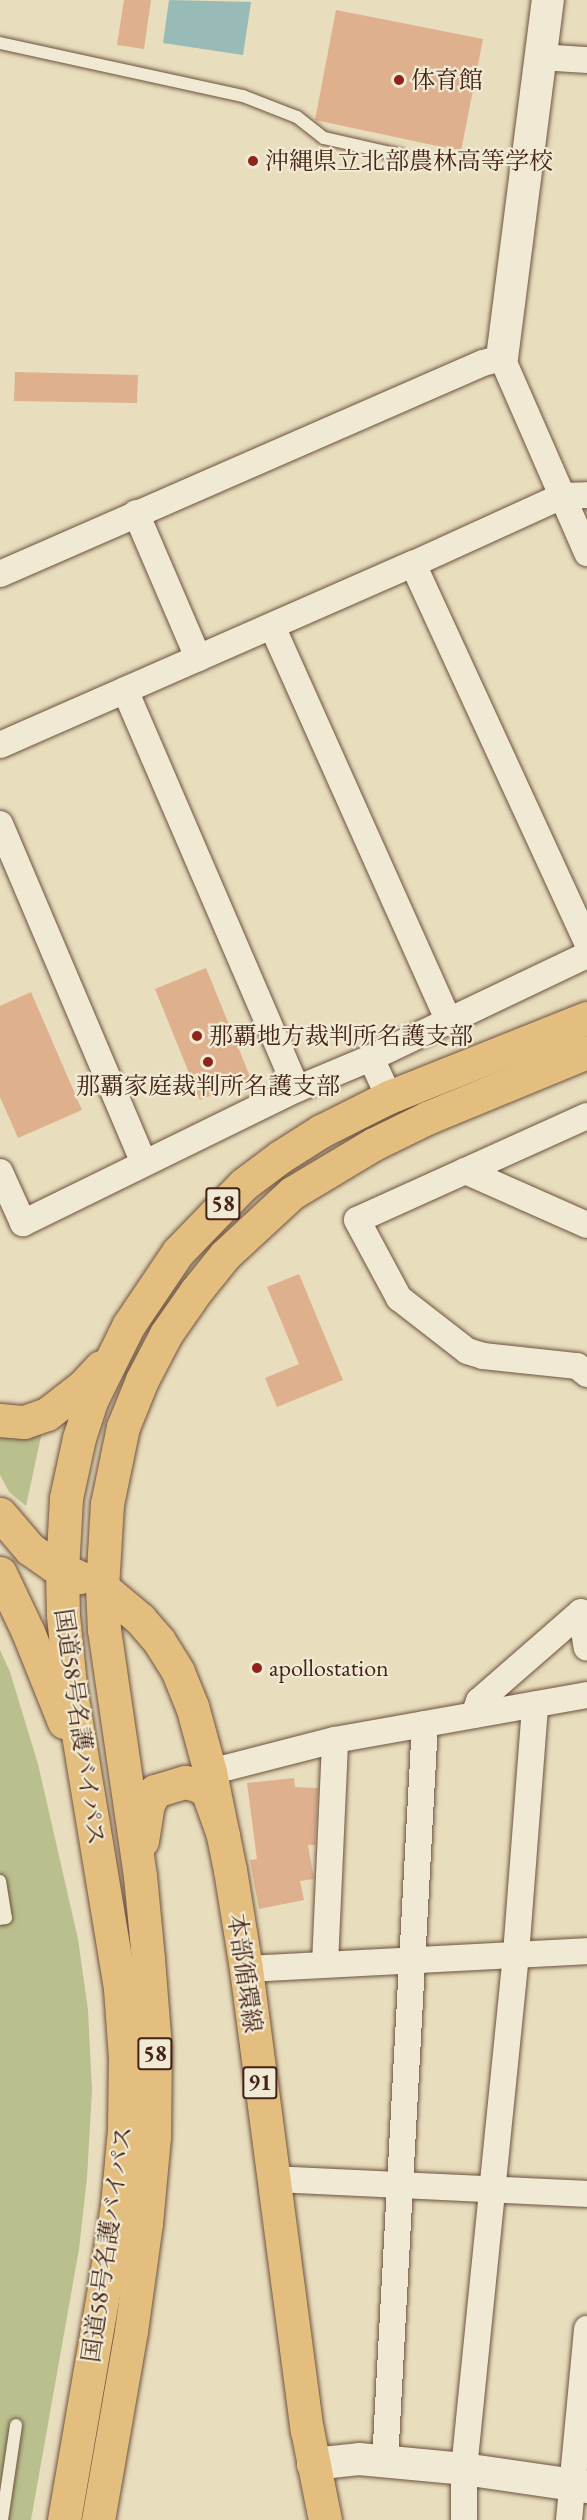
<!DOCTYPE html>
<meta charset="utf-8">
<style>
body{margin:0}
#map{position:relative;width:587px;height:2520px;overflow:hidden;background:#e8ddbc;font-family:"EB Garamond","Noto Serif JP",serif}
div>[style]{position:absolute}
.green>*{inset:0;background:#bac08d}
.water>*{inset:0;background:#98bbb7}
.building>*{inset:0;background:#deb08e}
.roads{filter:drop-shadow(0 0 2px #6e5240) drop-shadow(0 0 2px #6e5240)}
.service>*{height:12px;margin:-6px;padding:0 6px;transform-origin:6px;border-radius:6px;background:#f0e9d3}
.minor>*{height:26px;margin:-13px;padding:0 13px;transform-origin:13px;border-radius:13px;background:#f0e9d3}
.tertiary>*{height:32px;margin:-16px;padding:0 16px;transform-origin:16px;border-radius:16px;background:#f0e9d3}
.primary>*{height:33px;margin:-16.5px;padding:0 16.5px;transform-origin:16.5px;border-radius:16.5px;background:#e4be7e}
.trunk>*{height:33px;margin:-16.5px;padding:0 16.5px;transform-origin:16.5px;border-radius:16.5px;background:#e4be7e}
.dots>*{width:16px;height:16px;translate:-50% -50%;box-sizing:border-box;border:3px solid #f0e9d3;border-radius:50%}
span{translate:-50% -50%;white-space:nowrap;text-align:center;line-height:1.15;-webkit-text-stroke:4.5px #f0e9d3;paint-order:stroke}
.shield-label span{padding:2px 4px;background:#f0e9d3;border:2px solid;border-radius:4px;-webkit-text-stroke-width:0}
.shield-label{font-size:22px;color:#452316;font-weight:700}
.poi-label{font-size:24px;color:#452316}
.left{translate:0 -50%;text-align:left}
.street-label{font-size:24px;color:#452316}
</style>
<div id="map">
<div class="green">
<i style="clip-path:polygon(43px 1427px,26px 1506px,9px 1492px,0 1475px,0 1433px)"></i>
<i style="clip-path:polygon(0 1650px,10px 1672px,38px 1764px,78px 1939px,88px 2010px,92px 2090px,87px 2178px,79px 2249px,31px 2520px,0 2520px)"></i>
</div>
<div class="water">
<i style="clip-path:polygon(169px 0,251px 2px,243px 55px,163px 43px)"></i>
</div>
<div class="building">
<i style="clip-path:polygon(124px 0,151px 0,144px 49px,117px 45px)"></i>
<i style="clip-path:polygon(336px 10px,483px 39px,461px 151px,315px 120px)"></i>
<i style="clip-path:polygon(15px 372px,138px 375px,137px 403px,14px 401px)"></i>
<i style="clip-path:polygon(206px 968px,251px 1079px,200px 1100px,155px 989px)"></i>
<i style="clip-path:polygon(31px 992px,82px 1110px,18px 1138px,0 1097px,0 1006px)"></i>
<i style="clip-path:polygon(299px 1274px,343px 1380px,277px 1407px,265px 1378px,299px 1364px,267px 1287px)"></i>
<i style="clip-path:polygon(294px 1778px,295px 1787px,318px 1788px,315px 1845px,308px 1845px,314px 1879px,300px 1881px,304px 1900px,259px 1909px,250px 1860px,257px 1859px,247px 1783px)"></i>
</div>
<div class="roads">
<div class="service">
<i style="left:0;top:43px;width:249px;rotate:12.3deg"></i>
<i style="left:243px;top:96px;width:58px;rotate:21.3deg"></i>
<i style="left:297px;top:117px;width:34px;rotate:38deg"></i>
<i style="left:324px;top:138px;width:77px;rotate:12.8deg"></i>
<i style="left:0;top:1881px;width:37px;rotate:81deg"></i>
<i style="left:6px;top:1918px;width:6px;rotate:171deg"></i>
<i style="left:2px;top:2520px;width:96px;rotate:-81.6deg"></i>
</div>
<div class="minor">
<i style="left:540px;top:57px;width:47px;rotate:3.7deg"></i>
<i style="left:136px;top:513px;width:158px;rotate:66.8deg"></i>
<i style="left:413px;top:564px;width:416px;rotate:65.3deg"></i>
<i style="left:0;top:574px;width:527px;rotate:-23.6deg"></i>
<i style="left:483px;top:363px;width:20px;rotate:-15deg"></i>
<i style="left:502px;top:358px;width:213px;rotate:66.4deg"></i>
<i style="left:272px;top:626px;width:432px;rotate:65.9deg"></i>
<i style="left:125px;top:690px;width:434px;rotate:66.7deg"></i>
<i style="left:0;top:745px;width:451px;rotate:-23.7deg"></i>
<i style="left:413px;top:564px;width:164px;rotate:-24.5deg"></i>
<i style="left:562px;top:496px;width:25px;rotate:-2deg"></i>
<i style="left:0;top:824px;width:368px;rotate:67deg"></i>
<i style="left:371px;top:1058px;width:43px;rotate:65.2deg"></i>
<i style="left:587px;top:1116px;width:252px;rotate:155.7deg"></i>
<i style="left:357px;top:1220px;width:89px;rotate:61.7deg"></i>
<i style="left:399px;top:1298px;width:86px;rotate:37.9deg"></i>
<i style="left:467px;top:1351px;width:17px;rotate:17deg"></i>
<i style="left:483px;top:1356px;width:95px;rotate:6.1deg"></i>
<i style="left:577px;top:1366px;width:13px;rotate:39deg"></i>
<i style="left:465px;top:1171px;width:133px;rotate:23.9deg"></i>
<i style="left:0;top:1172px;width:56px;rotate:65.7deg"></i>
<i style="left:23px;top:1223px;width:305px;rotate:-26.1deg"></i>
<i style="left:297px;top:1089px;width:80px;rotate:-22.7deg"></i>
<i style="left:371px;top:1058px;width:239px;rotate:-25.5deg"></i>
<i style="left:474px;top:1715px;width:15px;rotate:-70deg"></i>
<i style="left:479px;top:1701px;width:135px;rotate:-41.1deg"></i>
<i style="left:581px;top:1612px;width:36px;rotate:81deg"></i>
<i style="left:210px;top:1772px;width:129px;rotate:-14.4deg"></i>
<i style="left:335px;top:1740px;width:256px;rotate:-10.1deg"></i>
<i style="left:325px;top:1964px;width:224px;rotate:-87.4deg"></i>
<i style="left:246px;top:1969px;width:341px;rotate:-3deg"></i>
<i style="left:273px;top:2179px;width:314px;rotate:2.7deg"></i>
<i style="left:385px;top:2462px;width:739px;rotate:-86.9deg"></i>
<i style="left:464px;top:2520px;width:51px;rotate:-90deg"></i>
<i style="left:464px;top:2469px;width:518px;rotate:-84.23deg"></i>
<i style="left:516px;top:1954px;width:250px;rotate:-85.6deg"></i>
<i style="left:569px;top:2520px;width:192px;rotate:-84.6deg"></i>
</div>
<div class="tertiary">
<i style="left:502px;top:358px;width:361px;rotate:-82.7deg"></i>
<i style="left:313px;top:2464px;width:46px;rotate:-6.2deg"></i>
<i style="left:359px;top:2459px;width:105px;rotate:5.4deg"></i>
<i style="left:464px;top:2469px;width:124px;rotate:8.3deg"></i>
</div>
<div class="primary">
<i style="left:102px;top:1587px;width:50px;rotate:40.1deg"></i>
<i style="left:140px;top:1619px;width:29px;rotate:49deg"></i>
<i style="left:159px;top:1641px;width:36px;rotate:58deg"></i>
<i style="left:178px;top:1672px;width:37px;rotate:68deg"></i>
<i style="left:192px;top:1706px;width:68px;rotate:74.7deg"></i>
<i style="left:210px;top:1772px;width:100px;rotate:78.5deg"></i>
<i style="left:230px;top:1870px;width:100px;rotate:80.8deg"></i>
<i style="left:246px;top:1969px;width:465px;rotate:82.5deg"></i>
<i style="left:307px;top:2430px;width:92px;rotate:78.7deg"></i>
</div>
<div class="trunk">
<i style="left:0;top:1420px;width:24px;rotate:5deg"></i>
<i style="left:24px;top:1422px;width:24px;rotate:-19deg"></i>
<i style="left:47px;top:1414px;width:46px;rotate:-37.9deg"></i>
<i style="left:83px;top:1386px;width:26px;rotate:-47deg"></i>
<i style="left:0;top:1514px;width:46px;rotate:49.4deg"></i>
<i style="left:30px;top:1549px;width:28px;rotate:35deg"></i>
<i style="left:53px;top:1565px;width:29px;rotate:25deg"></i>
<i style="left:0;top:1573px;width:65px;rotate:64.6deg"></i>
<i style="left:28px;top:1632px;width:97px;rotate:68.2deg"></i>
<i style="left:142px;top:1841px;width:37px;rotate:-81deg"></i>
<i style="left:148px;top:1804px;width:15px;rotate:-62deg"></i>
<i style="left:155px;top:1791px;width:31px;rotate:-17deg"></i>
<i style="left:185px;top:1782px;width:16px;rotate:15deg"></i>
<i style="left:200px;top:1786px;width:11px;rotate:41deg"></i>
<i style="left:208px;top:1793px;width:45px;rotate:70.3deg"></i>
<i style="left:64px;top:2520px;width:235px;rotate:-80.2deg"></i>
<i style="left:104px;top:2288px;width:84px;rotate:-81.1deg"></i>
<i style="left:117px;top:2205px;width:76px;rotate:-84.7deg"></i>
<i style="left:124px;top:2129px;width:71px;rotate:-89.2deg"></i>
<i style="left:125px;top:2058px;width:70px;rotate:-94.1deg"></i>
<i style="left:120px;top:1988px;width:307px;rotate:-99.4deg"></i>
<i style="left:70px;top:1685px;width:70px;rotate:-95.7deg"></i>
<i style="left:63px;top:1615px;width:45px;rotate:-91.3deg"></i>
<i style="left:62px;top:1570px;width:72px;rotate:-86.8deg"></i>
<i style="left:66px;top:1498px;width:61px;rotate:-77.8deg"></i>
<i style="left:79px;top:1438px;width:39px;rotate:-72deg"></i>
<i style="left:91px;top:1401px;width:84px;rotate:-63.7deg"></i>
<i style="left:128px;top:1326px;width:89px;rotate:-56deg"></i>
<i style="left:178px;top:1252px;width:95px;rotate:-45.9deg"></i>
<i style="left:244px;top:1184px;width:45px;rotate:-36.9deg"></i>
<i style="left:280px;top:1157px;width:49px;rotate:-32.4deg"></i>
<i style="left:321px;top:1131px;width:76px;rotate:-26.6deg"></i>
<i style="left:389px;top:1097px;width:213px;rotate:-21.8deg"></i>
<i style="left:98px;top:2520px;width:192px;rotate:-80.1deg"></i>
<i style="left:131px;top:2331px;width:109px;rotate:-82.1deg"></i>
<i style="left:146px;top:2223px;width:86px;rotate:-84.7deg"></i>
<i style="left:154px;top:2137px;width:89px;rotate:-89.4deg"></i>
<i style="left:155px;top:2048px;width:89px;rotate:-94.5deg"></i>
<i style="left:148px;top:1959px;width:83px;rotate:-95.5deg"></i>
<i style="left:140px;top:1876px;width:249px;rotate:-98.3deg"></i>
<i style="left:104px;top:1630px;width:43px;rotate:-92.7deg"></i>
<i style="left:102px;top:1587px;width:83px;rotate:-86.6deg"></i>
<i style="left:107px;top:1504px;width:79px;rotate:-78.3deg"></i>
<i style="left:123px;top:1427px;width:51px;rotate:-68deg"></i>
<i style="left:142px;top:1380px;width:52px;rotate:-62.4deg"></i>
<i style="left:166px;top:1334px;width:52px;rotate:-55.1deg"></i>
<i style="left:196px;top:1291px;width:46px;rotate:-51.1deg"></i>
<i style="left:225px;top:1255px;width:91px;rotate:-42.8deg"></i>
<i style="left:292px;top:1193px;width:96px;rotate:-30.9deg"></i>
<i style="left:374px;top:1144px;width:59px;rotate:-26.1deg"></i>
<i style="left:427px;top:1118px;width:173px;rotate:-22.4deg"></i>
</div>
</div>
<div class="dots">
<i style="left:399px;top:80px;background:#8f2418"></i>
<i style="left:253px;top:161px;background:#8f2418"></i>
<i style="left:197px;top:1036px;background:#8f2418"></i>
<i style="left:208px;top:1062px;background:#8f2418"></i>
<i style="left:257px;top:1668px;background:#8f2418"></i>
</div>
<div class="shield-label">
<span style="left:223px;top:1204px">58</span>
<span style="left:155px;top:2054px">58</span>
<span style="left:260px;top:2083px">91</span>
</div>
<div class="poi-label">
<span class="left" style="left:411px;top:80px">体育館</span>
<span class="left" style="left:265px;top:161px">沖縄県立北部農林高等学校</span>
<span class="left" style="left:209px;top:1036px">那覇地方裁判所名護支部</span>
<span style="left:208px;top:1086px">那覇家庭裁判所名護支部</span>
<span class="left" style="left:269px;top:1668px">apollostation</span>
</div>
<div class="street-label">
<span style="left:80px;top:1727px;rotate:82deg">国道58号名護バイパス</span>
<span style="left:245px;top:1973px;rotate:82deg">本部循環線</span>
<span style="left:107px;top:2244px;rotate:-82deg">国道58号名護バイパス</span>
</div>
</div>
